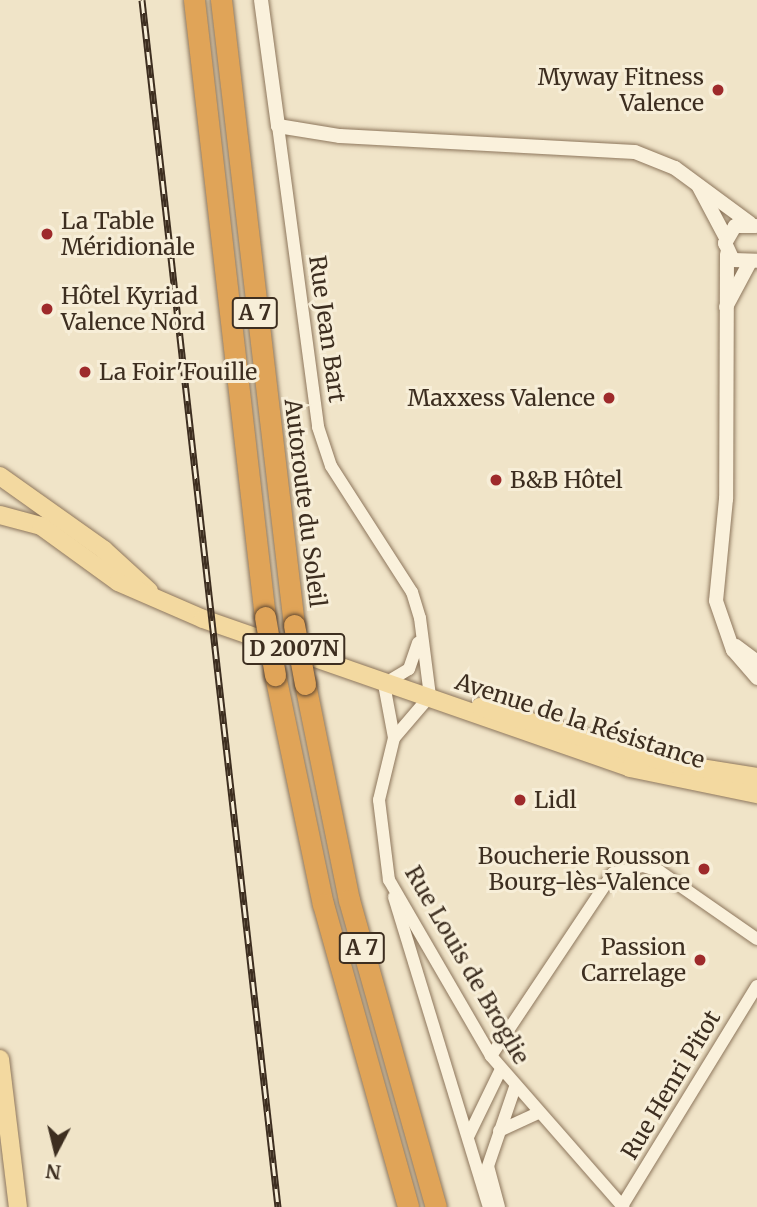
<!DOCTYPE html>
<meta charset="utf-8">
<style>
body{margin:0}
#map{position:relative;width:757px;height:1207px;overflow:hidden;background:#f0e4c8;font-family:Merriweather,serif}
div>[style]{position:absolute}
.roads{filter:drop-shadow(0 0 2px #8d765c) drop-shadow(0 0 2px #8d765c)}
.minor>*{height:12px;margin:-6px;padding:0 6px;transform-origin:6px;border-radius:6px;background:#faf1dc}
.tertiary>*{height:14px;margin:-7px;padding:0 7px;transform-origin:7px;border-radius:7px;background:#faf1dc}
.primary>*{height:18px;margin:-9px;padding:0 9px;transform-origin:9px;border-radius:9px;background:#f3d9a0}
.motorway>*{height:21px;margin:-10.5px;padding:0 10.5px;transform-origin:10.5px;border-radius:10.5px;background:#e0a458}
.rail>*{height:7px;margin-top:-3.5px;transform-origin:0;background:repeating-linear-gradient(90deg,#f7eed8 0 13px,#3d2e20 0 26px);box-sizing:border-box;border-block:2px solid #3d2e20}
.bridges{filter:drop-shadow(0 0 2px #5b4430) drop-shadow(0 0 2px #5b4430)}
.motorway-bridge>*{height:21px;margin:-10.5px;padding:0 10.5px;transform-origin:10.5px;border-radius:10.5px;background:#e0a458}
.dots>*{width:19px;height:19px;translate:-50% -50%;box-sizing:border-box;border:4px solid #f7eed8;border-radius:50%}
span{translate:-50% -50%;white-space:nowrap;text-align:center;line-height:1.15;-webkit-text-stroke:6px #f7eed8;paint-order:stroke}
.shield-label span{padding:2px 5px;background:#f7eed8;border:2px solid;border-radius:5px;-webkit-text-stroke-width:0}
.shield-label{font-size:21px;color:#3d2e20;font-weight:700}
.poi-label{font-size:23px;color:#3d2e20}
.right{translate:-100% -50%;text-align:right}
.left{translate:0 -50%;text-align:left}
.street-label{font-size:23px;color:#3d2e20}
.north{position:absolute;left:21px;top:1116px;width:70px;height:70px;-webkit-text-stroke:5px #f7eed8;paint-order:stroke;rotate:187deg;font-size:19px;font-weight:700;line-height:28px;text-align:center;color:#3d2e20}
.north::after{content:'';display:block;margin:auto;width:24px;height:32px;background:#3d2e20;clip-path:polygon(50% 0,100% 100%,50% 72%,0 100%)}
</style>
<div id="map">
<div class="roads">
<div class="minor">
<i style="left:278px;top:126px;width:304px;rotate:82.4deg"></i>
<i style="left:318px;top:427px;width:41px;rotate:71.6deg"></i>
<i style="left:331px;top:466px;width:150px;rotate:57.3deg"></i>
<i style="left:412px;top:592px;width:27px;rotate:73deg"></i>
<i style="left:420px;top:618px;width:79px;rotate:82.7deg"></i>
<i style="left:430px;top:696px;width:55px;rotate:130.6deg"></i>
<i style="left:383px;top:679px;width:60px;rotate:79.4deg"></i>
<i style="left:394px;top:738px;width:64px;rotate:103.6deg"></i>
<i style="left:379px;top:800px;width:81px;rotate:82.9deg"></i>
<i style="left:389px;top:880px;width:203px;rotate:59.9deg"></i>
<i style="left:491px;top:1056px;width:201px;rotate:48.8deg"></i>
<i style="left:389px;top:681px;width:23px;rotate:-31deg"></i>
<i style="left:409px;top:669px;width:28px;rotate:-71deg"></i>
<i style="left:394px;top:897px;width:324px;rotate:73deg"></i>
<i style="left:491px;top:1056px;width:220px;rotate:-56.3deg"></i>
<i style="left:613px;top:873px;width:31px;rotate:-13deg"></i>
<i style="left:643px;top:866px;width:17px;rotate:17deg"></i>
<i style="left:659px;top:871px;width:119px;rotate:34.8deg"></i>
<i style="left:499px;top:1131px;width:43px;rotate:-24.8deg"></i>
<i style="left:468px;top:1137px;width:76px;rotate:-64.1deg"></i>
<i style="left:622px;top:1206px;width:258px;rotate:-58.5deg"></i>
<i style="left:499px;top:1207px;width:42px;rotate:-105deg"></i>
<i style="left:488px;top:1166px;width:83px;rotate:-71.1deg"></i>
</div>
<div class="tertiary">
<i style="left:261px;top:0;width:127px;rotate:82.3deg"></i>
<i style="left:278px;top:126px;width:63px;rotate:9.2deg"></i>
<i style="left:340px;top:136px;width:295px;rotate:3.1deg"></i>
<i style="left:635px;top:152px;width:43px;rotate:21.8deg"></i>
<i style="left:675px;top:168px;width:93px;rotate:36.3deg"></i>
<i style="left:699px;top:187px;width:58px;rotate:62.1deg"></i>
<i style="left:756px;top:226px;width:21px;rotate:180deg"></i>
<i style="left:735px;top:226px;width:20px;rotate:120deg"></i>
<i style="left:725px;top:243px;width:19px;rotate:65deg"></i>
<i style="left:733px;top:260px;width:24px;rotate:2deg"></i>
<i style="left:727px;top:254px;width:245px;rotate:90.2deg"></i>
<i style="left:726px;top:499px;width:102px;rotate:95.6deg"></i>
<i style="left:716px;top:601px;width:52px;rotate:70.9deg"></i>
<i style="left:733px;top:650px;width:37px;rotate:49deg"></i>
<i style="left:726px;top:307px;width:49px;rotate:-61.9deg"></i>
<i style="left:736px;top:646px;width:26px;rotate:37deg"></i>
</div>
<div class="primary">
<i style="left:0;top:476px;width:128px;rotate:35.4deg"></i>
<i style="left:104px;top:550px;width:61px;rotate:42.3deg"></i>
<i style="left:0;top:515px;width:42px;rotate:15deg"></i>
<i style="left:41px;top:526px;width:95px;rotate:36deg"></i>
<i style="left:118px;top:582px;width:93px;rotate:23.5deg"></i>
<i style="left:203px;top:619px;width:452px;rotate:19.2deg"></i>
<i style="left:630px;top:768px;width:130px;rotate:11.6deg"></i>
<i style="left:480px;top:707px;width:197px;rotate:16.5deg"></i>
<i style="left:669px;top:763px;width:89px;rotate:9deg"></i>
<i style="left:0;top:1059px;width:149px;rotate:83.1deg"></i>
</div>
<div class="motorway">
<i style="left:194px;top:0;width:621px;rotate:83.44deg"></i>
<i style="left:221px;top:0;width:629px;rotate:83.34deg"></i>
<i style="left:275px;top:675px;width:234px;rotate:78.2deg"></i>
<i style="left:323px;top:904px;width:315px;rotate:74.3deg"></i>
<i style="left:305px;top:684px;width:220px;rotate:78.5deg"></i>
<i style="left:349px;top:900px;width:319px;rotate:74.2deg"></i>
</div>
</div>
<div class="rail">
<i style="left:142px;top:0;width:1215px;rotate:83.57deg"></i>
</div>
<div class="bridges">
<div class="motorway-bridge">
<i style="left:265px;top:617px;width:59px;rotate:80.2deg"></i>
<i style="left:294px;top:625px;width:60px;rotate:79.4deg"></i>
</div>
</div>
<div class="dots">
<i style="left:718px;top:90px;background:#9e2a2b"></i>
<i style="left:47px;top:234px;background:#9e2a2b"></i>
<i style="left:47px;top:309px;background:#9e2a2b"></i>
<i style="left:85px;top:372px;background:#9e2a2b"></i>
<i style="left:609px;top:398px;background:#9e2a2b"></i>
<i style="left:496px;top:480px;background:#9e2a2b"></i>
<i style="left:520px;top:800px;background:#9e2a2b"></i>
<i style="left:704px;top:869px;background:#9e2a2b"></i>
<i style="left:700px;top:960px;background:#9e2a2b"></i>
</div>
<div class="shield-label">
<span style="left:255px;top:313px">A 7</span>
<span style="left:294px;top:649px">D 2007N</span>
<span style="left:362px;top:948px">A 7</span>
</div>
<div class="poi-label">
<span class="right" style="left:704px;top:90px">Myway Fitness<br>Valence</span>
<span class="left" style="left:61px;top:234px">La Table<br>Méridionale</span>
<span class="left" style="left:61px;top:309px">Hôtel Kyriad<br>Valence Nord</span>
<span class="left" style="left:99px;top:372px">La Foir'Fouille</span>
<span class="right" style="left:595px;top:398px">Maxxess Valence</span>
<span class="left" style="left:510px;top:480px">B&amp;B Hôtel</span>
<span class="left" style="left:534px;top:800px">Lidl</span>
<span class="right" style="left:690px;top:869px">Boucherie Rousson<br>Bourg-lès-Valence</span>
<span class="right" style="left:686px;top:960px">Passion<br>Carrelage</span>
</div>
<div class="street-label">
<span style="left:327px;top:329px;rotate:82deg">Rue Jean Bart</span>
<span style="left:305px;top:503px;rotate:83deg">Autoroute du Soleil</span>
<span style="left:580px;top:721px;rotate:18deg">Avenue de la Résistance</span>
<span style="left:467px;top:965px;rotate:60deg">Rue Louis de Broglie</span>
<span style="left:671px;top:1085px;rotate:-59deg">Rue Henri Pitot</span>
</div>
<div class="north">N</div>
</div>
